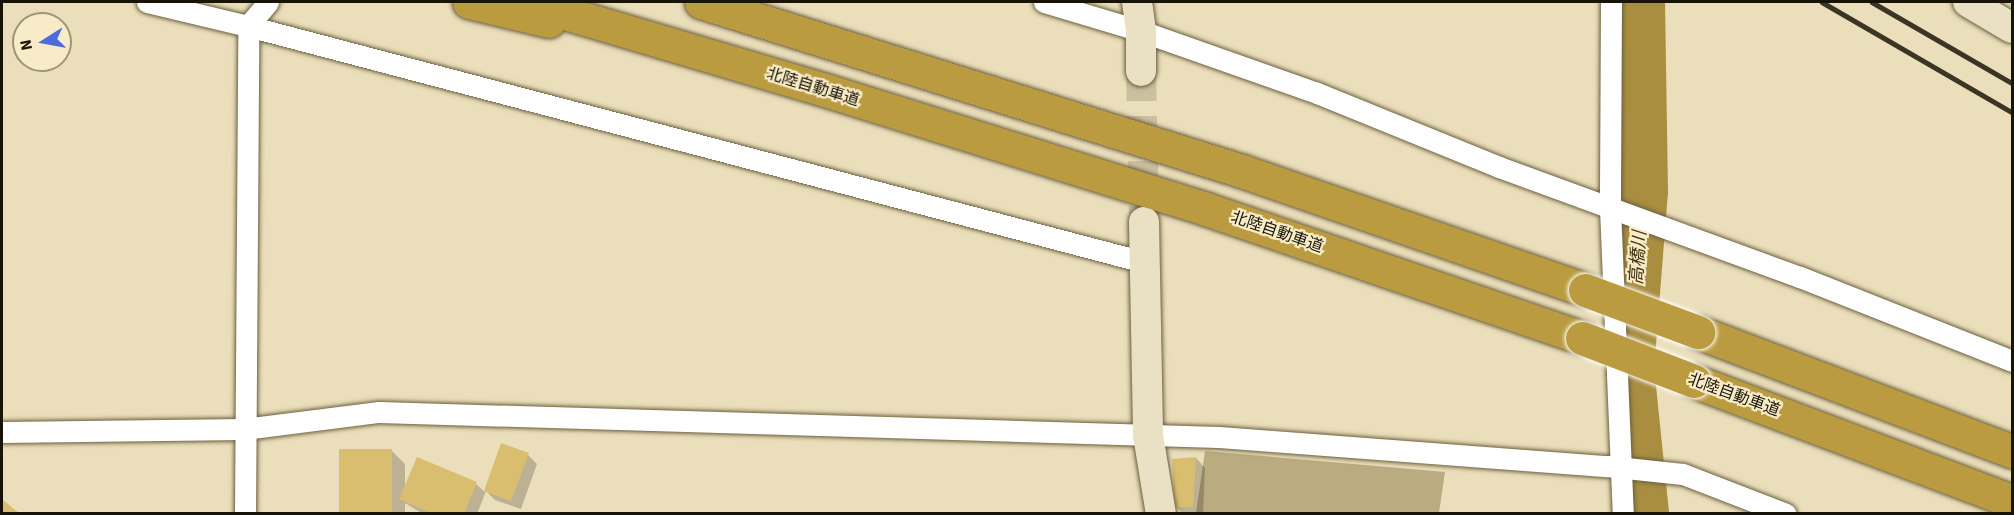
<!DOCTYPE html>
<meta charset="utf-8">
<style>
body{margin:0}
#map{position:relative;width:2014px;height:515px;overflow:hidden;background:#ebdeba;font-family:"Source Sans 3","Noto Sans JP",sans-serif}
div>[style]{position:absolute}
.green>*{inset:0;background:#bbab80}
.shadow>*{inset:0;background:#0003}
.river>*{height:48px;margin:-24px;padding:0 24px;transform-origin:24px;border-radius:24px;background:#a98e40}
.building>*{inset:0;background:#dabe70}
.secondary-tunnel>*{height:30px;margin-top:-15px;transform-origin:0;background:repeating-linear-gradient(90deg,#cbc09f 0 30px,transparent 0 45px)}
.roads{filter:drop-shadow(0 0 2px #6a5f3f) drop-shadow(0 0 2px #6a5f3f)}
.street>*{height:21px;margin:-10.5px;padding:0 10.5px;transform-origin:10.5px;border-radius:10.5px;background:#fff}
.secondary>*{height:30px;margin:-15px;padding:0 15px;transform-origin:15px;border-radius:15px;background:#eae1c5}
.highway>*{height:33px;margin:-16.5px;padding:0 16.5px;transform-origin:16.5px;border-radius:16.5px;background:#ba9b3f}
.rail>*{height:4.5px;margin:-2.25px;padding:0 2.25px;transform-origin:2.25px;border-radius:2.25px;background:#3b3525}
.bridges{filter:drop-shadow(0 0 2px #fff) drop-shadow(0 0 2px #fff)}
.highway-bridge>*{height:33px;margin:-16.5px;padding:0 16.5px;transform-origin:16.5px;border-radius:16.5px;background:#ba9b3f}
span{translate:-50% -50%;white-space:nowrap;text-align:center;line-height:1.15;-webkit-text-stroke:4.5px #f8ebc7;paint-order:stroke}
.street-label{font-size:16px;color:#181307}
.water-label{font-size:18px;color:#3f3310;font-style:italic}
.frame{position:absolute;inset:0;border:3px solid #181307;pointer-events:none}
.north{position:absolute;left:12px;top:12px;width:60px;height:60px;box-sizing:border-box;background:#f8ebc7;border:2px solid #9e957a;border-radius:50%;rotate:259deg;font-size:16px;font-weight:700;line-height:24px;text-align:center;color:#181307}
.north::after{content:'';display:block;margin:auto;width:21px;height:27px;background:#4f69de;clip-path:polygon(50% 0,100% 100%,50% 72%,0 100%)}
</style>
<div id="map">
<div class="green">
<i style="clip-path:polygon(1205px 451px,1445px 472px,1439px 513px,1196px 513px)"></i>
</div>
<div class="shadow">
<i style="clip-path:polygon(502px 445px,528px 455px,537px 464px,521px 509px,495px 500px,486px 491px,477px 514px,423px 514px,405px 503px,405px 514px,341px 514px,392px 451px,405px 464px,405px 489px,476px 484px,485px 492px)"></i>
<i style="clip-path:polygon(1196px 458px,1205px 468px,1203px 514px,1183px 514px,1176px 507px)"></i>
</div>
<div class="river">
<i style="left:1641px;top:2px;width:189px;rotate:89.1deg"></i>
<i style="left:1644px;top:191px;width:178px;rotate:94.5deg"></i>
<i style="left:1630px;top:368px;width:147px;rotate:84.1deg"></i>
</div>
<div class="building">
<i style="clip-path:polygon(501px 443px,529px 453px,511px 501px,484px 491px)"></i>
<i style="clip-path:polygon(339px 449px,392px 449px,392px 514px,339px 514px)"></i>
<i style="clip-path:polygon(417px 457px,477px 482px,464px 514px,433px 514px,399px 499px)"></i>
<i style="clip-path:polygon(1196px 457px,1193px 507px,1175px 507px,1172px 459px)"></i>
<i style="clip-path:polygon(2px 499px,20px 514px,2px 514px)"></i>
</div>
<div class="secondary-tunnel">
<i style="left:1141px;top:71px;width:142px;rotate:88.8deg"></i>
</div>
<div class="roads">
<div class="street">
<i style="left:147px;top:2px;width:104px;rotate:13.4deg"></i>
<i style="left:248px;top:26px;width:927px;rotate:14.76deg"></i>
<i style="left:1044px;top:2px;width:101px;rotate:16.6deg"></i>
<i style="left:1141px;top:31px;width:187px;rotate:19.4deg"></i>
<i style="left:1317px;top:93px;width:196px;rotate:22.1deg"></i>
<i style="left:1499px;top:167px;width:320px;rotate:20.1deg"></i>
<i style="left:1800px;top:277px;width:228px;rotate:21.6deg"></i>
<i style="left:1611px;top:2px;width:206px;rotate:90.3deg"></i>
<i style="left:1610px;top:208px;width:306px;rotate:87.6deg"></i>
<i style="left:2px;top:432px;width:242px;rotate:-0.7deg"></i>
<i style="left:244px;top:429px;width:136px;rotate:-7.2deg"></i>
<i style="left:379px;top:412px;width:840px;rotate:1.7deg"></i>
<i style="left:1219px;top:437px;width:389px;rotate:4.3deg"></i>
<i style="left:1607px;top:466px;width:76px;rotate:6deg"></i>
<i style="left:1683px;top:474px;width:110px;rotate:21.2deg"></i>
<i style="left:245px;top:514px;width:488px;rotate:-89.6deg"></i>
<i style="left:248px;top:26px;width:31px;rotate:-50deg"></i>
</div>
<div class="secondary">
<i style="left:1137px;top:2px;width:29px;rotate:82deg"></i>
<i style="left:1141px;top:31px;width:40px;rotate:90deg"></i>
<i style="left:1968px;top:2px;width:51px;rotate:30.6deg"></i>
<i style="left:1144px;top:222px;width:213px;rotate:88.9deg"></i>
<i style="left:1148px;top:435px;width:80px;rotate:80.7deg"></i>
</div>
<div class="highway">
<i style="left:469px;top:2px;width:82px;rotate:13.4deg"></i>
<i style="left:528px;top:2px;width:313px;rotate:16.5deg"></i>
<i style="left:828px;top:91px;width:396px;rotate:17.3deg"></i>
<i style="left:1206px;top:209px;width:398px;rotate:18.9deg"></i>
<i style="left:701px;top:2px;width:567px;rotate:17.35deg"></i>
<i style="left:1242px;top:171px;width:363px;rotate:19.1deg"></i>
<i style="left:1698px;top:332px;width:336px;rotate:20.8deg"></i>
<i style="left:1694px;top:381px;width:340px;rotate:20.7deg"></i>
</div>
</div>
<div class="rail">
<i style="left:1822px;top:2px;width:220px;rotate:30.1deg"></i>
<i style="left:1872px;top:2px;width:162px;rotate:30.1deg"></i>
</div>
<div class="bridges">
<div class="highway-bridge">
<i style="left:1585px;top:290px;width:121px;rotate:20.4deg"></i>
<i style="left:1582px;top:338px;width:120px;rotate:21deg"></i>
</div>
</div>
<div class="street-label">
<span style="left:813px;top:87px;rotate:17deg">北陸自動車道</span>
<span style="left:1277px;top:232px;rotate:19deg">北陸自動車道</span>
<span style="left:1734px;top:395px;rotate:20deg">北陸自動車道</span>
</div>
<div class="water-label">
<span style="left:1639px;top:258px;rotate:-86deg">高橋川</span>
</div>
<div class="frame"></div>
<div class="north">N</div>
</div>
